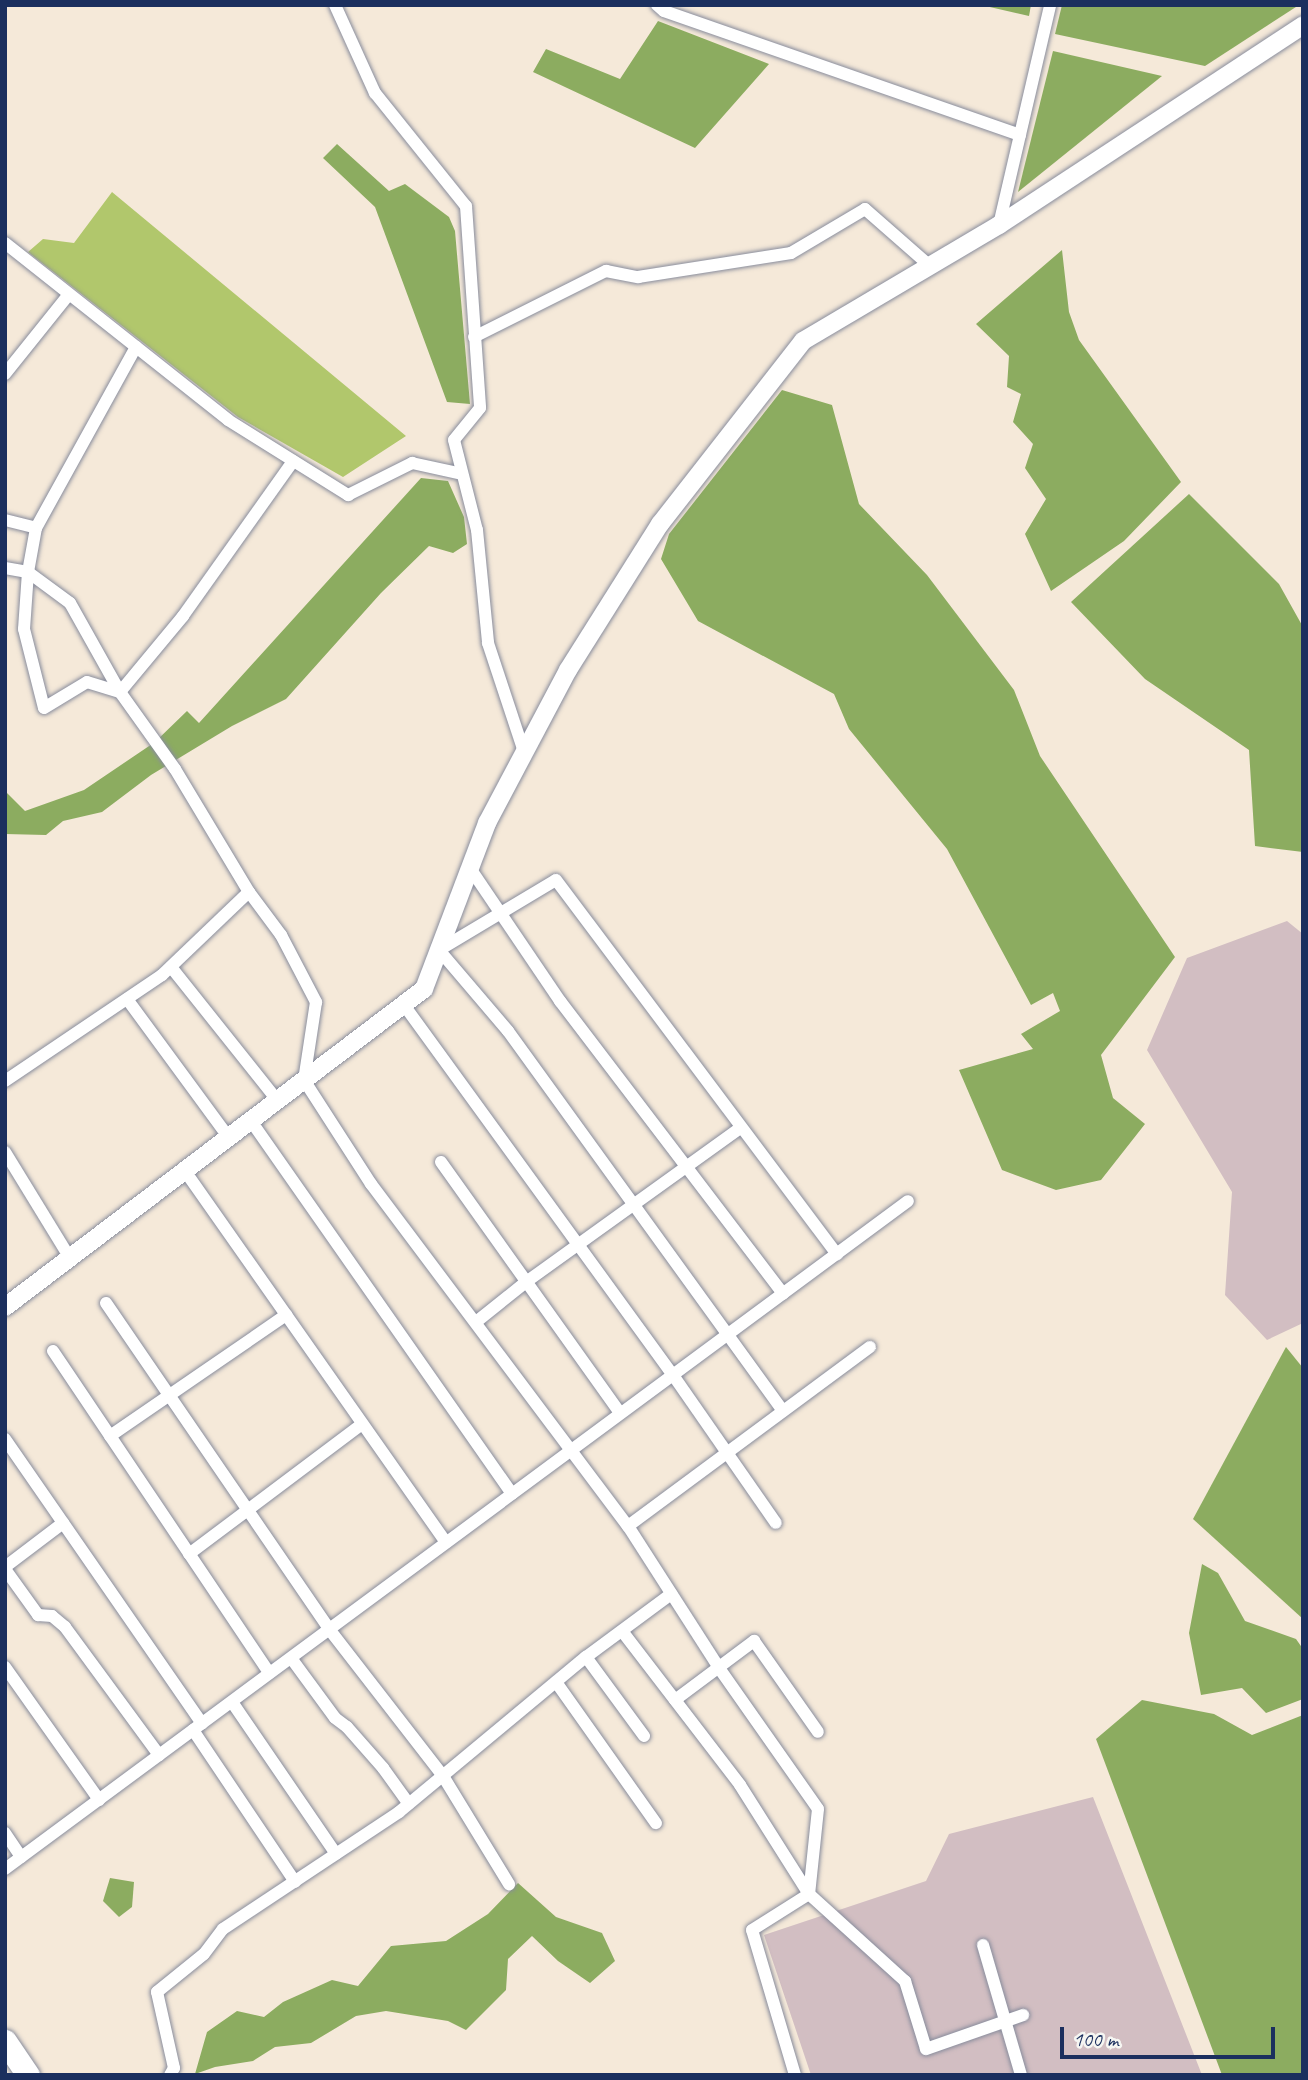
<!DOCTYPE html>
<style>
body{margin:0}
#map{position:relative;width:1308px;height:2080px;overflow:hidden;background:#f5e9d9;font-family:Caveat,sans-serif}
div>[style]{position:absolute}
.industrial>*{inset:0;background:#d2bec2}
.green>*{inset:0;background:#b1c76c}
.forest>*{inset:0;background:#8cac60}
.roads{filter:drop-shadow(0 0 2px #888c9c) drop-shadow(0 0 2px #888c9c)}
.street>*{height:12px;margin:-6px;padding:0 6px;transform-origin:6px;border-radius:6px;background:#fff}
.secondary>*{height:18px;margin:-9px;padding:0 9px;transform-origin:9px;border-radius:9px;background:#fff}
.highway>*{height:23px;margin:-11.5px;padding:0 11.5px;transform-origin:11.5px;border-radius:11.5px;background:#fff}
span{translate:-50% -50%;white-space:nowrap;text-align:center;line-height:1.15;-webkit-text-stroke:7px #f6f6f2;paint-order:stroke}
.frame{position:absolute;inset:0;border:7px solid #1b2f5e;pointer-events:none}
.scale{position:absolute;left:1060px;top:2027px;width:215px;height:32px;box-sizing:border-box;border:4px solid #1b2f5e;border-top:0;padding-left:9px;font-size:21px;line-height:24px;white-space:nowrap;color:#1b2f5e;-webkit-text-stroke:5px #f6f6f2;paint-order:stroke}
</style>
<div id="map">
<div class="industrial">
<i style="clip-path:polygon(1287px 921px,1303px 934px,1303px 1323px,1267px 1340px,1225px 1295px,1232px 1192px,1147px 1050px,1187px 958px)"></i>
<i style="clip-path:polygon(1093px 1797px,1202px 2075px,811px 2075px,764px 1935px,926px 1881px,949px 1834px)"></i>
</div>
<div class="green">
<i style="clip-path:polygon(112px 192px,406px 436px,343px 477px,238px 417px,28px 252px,43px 239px,74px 243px)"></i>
</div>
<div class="forest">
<i style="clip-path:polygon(981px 5px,1031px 5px,1029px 16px)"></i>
<i style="clip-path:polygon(1062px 5px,1299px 5px,1205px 66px,1055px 34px)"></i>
<i style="clip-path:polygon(658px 21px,769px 64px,695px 148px,533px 72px,546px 49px,620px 79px)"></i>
<i style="clip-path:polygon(1053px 51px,1162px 76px,1018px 192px)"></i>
<i style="clip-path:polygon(337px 144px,389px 191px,405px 184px,449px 217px,455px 231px,470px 404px,447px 402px,375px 207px,323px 158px)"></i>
<i style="clip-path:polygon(1062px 250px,1069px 312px,1079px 340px,1181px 482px,1124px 541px,1051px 591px,1025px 534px,1046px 499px,1025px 468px,1033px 444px,1013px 422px,1021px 394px,1007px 387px,1009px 356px,976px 324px)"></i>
<i style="clip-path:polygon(782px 390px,832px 405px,859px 504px,927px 575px,1014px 690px,1040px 756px,1175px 957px,1101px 1055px,1113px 1098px,1145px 1124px,1101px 1180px,1056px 1190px,1002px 1170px,959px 1070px,1033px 1049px,1021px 1034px,1060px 1011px,1053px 993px,1031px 1005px,947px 849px,849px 729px,834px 694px,698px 621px,661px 559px,669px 534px)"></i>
<i style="clip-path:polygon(421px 478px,448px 481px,464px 517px,467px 544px,453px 553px,429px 546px,381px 593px,286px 699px,232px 726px,151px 775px,102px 812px,63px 821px,46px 835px,5px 834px,5px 791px,25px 811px,84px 790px,155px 742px,187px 711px,199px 723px)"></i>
<i style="clip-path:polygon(1189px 494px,1279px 584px,1303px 627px,1303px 852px,1255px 846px,1249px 750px,1145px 679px,1071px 602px)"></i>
<i style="clip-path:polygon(1286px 1347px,1303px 1368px,1303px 1619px,1193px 1519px)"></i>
<i style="clip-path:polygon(1202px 1564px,1218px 1573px,1245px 1621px,1296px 1639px,1303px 1649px,1303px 1699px,1266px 1713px,1242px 1688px,1201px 1695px,1189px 1633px)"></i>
<i style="clip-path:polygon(1142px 1700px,1214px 1714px,1252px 1735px,1303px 1715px,1303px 2075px,1222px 2075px,1096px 1739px)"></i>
<i style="clip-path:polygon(110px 1878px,134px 1882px,132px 1907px,119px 1917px,103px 1901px)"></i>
<i style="clip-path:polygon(518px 1883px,556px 1917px,602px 1933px,615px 1961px,590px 1983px,558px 1961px,532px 1936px,508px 1959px,506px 1990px,466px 2030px,448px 2021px,386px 2011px,356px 2016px,311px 2043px,275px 2047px,253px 2061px,215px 2067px,195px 2074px,207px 2032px,237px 2011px,264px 2017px,283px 2002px,332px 1980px,358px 1986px,391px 1946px,446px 1941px,488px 1914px)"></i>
</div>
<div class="roads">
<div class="street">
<i style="left:335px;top:5px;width:97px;rotate:65.6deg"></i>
<i style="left:375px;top:93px;width:145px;rotate:51.2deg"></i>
<i style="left:466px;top:206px;width:202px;rotate:86deg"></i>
<i style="left:480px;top:408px;width:41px;rotate:129.1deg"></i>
<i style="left:454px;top:440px;width:93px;rotate:75.7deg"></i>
<i style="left:477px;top:530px;width:114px;rotate:84.4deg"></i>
<i style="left:488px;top:643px;width:115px;rotate:71.7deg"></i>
<i style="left:657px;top:5px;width:9px;rotate:41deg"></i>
<i style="left:664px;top:11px;width:377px;rotate:19.2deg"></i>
<i style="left:999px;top:225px;width:226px;rotate:-76.9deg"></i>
<i style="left:5px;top:243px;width:285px;rotate:38.4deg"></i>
<i style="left:228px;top:420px;width:142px;rotate:32deg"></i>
<i style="left:348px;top:495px;width:72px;rotate:-26.6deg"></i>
<i style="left:412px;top:463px;width:51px;rotate:12.4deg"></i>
<i style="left:474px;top:337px;width:148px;rotate:-26.6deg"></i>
<i style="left:606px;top:271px;width:33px;rotate:11deg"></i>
<i style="left:638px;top:277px;width:155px;rotate:-8.9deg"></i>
<i style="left:791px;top:253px;width:86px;rotate:-30.7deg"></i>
<i style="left:865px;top:209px;width:86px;rotate:41.2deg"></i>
<i style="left:5px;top:374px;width:102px;rotate:-51.3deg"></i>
<i style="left:5px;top:520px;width:32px;rotate:14deg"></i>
<i style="left:36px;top:528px;width:45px;rotate:100.3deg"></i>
<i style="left:28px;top:572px;width:52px;rotate:36.4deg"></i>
<i style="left:70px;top:603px;width:102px;rotate:60.7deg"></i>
<i style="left:120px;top:692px;width:95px;rotate:54.5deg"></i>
<i style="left:175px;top:769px;width:144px;rotate:59deg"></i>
<i style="left:249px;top:892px;width:54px;rotate:53.3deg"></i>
<i style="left:281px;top:935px;width:76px;rotate:62.4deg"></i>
<i style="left:316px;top:1002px;width:79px;rotate:98.7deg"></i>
<i style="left:304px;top:1080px;width:124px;rotate:57.2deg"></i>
<i style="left:371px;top:1184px;width:428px;rotate:53.1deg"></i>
<i style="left:628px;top:1526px;width:301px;rotate:-36.5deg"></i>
<i style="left:36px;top:528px;width:207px;rotate:-61.1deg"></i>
<i style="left:5px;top:568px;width:23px;rotate:10deg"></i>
<i style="left:28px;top:572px;width:57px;rotate:94deg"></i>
<i style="left:24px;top:629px;width:81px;rotate:75.8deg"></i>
<i style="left:44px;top:708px;width:50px;rotate:-31.2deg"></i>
<i style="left:87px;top:682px;width:34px;rotate:17deg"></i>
<i style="left:120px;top:692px;width:99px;rotate:-50.3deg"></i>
<i style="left:183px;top:616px;width:190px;rotate:-54.6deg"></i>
<i style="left:470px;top:868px;width:161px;rotate:55.9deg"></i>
<i style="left:560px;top:1001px;width:368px;rotate:52.7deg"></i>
<i style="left:171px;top:967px;width:171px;rotate:51.4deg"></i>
<i style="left:127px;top:999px;width:172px;rotate:53.7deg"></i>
<i style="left:404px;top:1005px;width:457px;rotate:54deg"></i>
<i style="left:673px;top:1375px;width:180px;rotate:55.2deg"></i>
<i style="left:5px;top:1081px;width:189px;rotate:-34deg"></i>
<i style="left:162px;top:975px;width:120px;rotate:-43.7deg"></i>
<i style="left:251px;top:1121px;width:455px;rotate:55deg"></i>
<i style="left:5px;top:1152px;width:124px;rotate:58.5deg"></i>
<i style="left:441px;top:1162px;width:308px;rotate:54.5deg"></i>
<i style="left:185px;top:1171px;width:454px;rotate:54.9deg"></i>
<i style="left:106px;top:1303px;width:395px;rotate:55.6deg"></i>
<i style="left:329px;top:1629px;width:186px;rotate:52.2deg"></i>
<i style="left:443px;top:1776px;width:127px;rotate:58.6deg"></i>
<i style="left:476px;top:1322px;width:64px;rotate:-38.7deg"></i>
<i style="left:526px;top:1282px;width:264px;rotate:-35.7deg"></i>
<i style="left:53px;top:1351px;width:388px;rotate:56.1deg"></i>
<i style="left:783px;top:1411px;width:469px;rotate:-125.9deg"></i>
<i style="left:508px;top:1031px;width:106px;rotate:-130.4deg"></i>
<i style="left:439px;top:950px;width:136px;rotate:-30.9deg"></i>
<i style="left:556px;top:880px;width:468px;rotate:53.1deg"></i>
<i style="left:110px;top:1436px;width:214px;rotate:-34.5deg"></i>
<i style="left:5px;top:1439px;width:346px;rotate:55.3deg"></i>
<i style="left:628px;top:1526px;width:169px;rotate:57.3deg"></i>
<i style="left:719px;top:1668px;width:172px;rotate:54.9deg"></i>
<i style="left:818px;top:1809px;width:85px;rotate:96deg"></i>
<i style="left:189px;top:1554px;width:216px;rotate:-36.9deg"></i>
<i style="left:5px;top:1567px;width:73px;rotate:-37.2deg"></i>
<i style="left:5px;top:1569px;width:57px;rotate:54.3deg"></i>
<i style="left:38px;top:1615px;width:14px;rotate:4deg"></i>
<i style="left:52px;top:1616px;width:17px;rotate:40deg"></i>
<i style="left:65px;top:1627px;width:159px;rotate:53.7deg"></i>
<i style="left:622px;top:1631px;width:194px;rotate:52.5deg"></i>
<i style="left:740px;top:1785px;width:129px;rotate:57.7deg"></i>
<i style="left:586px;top:1657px;width:98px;rotate:53.7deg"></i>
<i style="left:291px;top:1658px;width:74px;rotate:53.7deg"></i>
<i style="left:335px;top:1718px;width:15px;rotate:37deg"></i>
<i style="left:347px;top:1727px;width:55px;rotate:48.7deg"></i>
<i style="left:383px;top:1768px;width:44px;rotate:54.2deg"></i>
<i style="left:5px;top:1667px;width:163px;rotate:54.7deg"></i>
<i style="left:556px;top:1682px;width:173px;rotate:54.7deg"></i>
<i style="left:675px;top:1700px;width:99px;rotate:-36.8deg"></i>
<i style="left:754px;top:1641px;width:111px;rotate:54.9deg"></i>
<i style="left:232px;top:1702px;width:184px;rotate:55.6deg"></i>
<i style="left:193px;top:1730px;width:183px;rotate:56.1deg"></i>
<i style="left:5px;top:1833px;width:29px;rotate:56deg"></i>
<i style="left:5px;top:1869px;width:1123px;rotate:-36.49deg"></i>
<i style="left:983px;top:1945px;width:135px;rotate:73.7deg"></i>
<i style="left:170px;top:2075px;width:8px;rotate:-60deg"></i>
<i style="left:174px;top:2068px;width:78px;rotate:-102.6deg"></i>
<i style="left:157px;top:1992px;width:60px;rotate:-39deg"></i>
<i style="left:204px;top:1954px;width:31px;rotate:-53deg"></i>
<i style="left:223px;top:1929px;width:211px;rotate:-33.6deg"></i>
<i style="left:399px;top:1812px;width:243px;rotate:-39.7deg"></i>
<i style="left:586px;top:1657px;width:106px;rotate:-36.5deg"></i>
<i style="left:795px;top:2075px;width:151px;rotate:-106.5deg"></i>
<i style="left:752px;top:1930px;width:67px;rotate:-32.3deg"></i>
<i style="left:809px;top:1894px;width:130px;rotate:42.2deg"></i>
<i style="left:905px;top:1981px;width:71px;rotate:72.8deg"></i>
<i style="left:926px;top:2049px;width:103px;rotate:-19.3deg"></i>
</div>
<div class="secondary">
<i style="left:5px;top:1307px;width:526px;rotate:-37.2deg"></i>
<i style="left:424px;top:989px;width:178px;rotate:-69.2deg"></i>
<i style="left:487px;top:823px;width:173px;rotate:-62.1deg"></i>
<i style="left:568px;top:670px;width:173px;rotate:-57.8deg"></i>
<i style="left:660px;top:524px;width:232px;rotate:-52deg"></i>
<i style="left:803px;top:341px;width:228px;rotate:-30.6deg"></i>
<i style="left:999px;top:225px;width:364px;rotate:-33.3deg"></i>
</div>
<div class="highway">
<i style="left:5px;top:2041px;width:41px;rotate:55.9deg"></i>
</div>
</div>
<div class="frame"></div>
<div class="scale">100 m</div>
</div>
